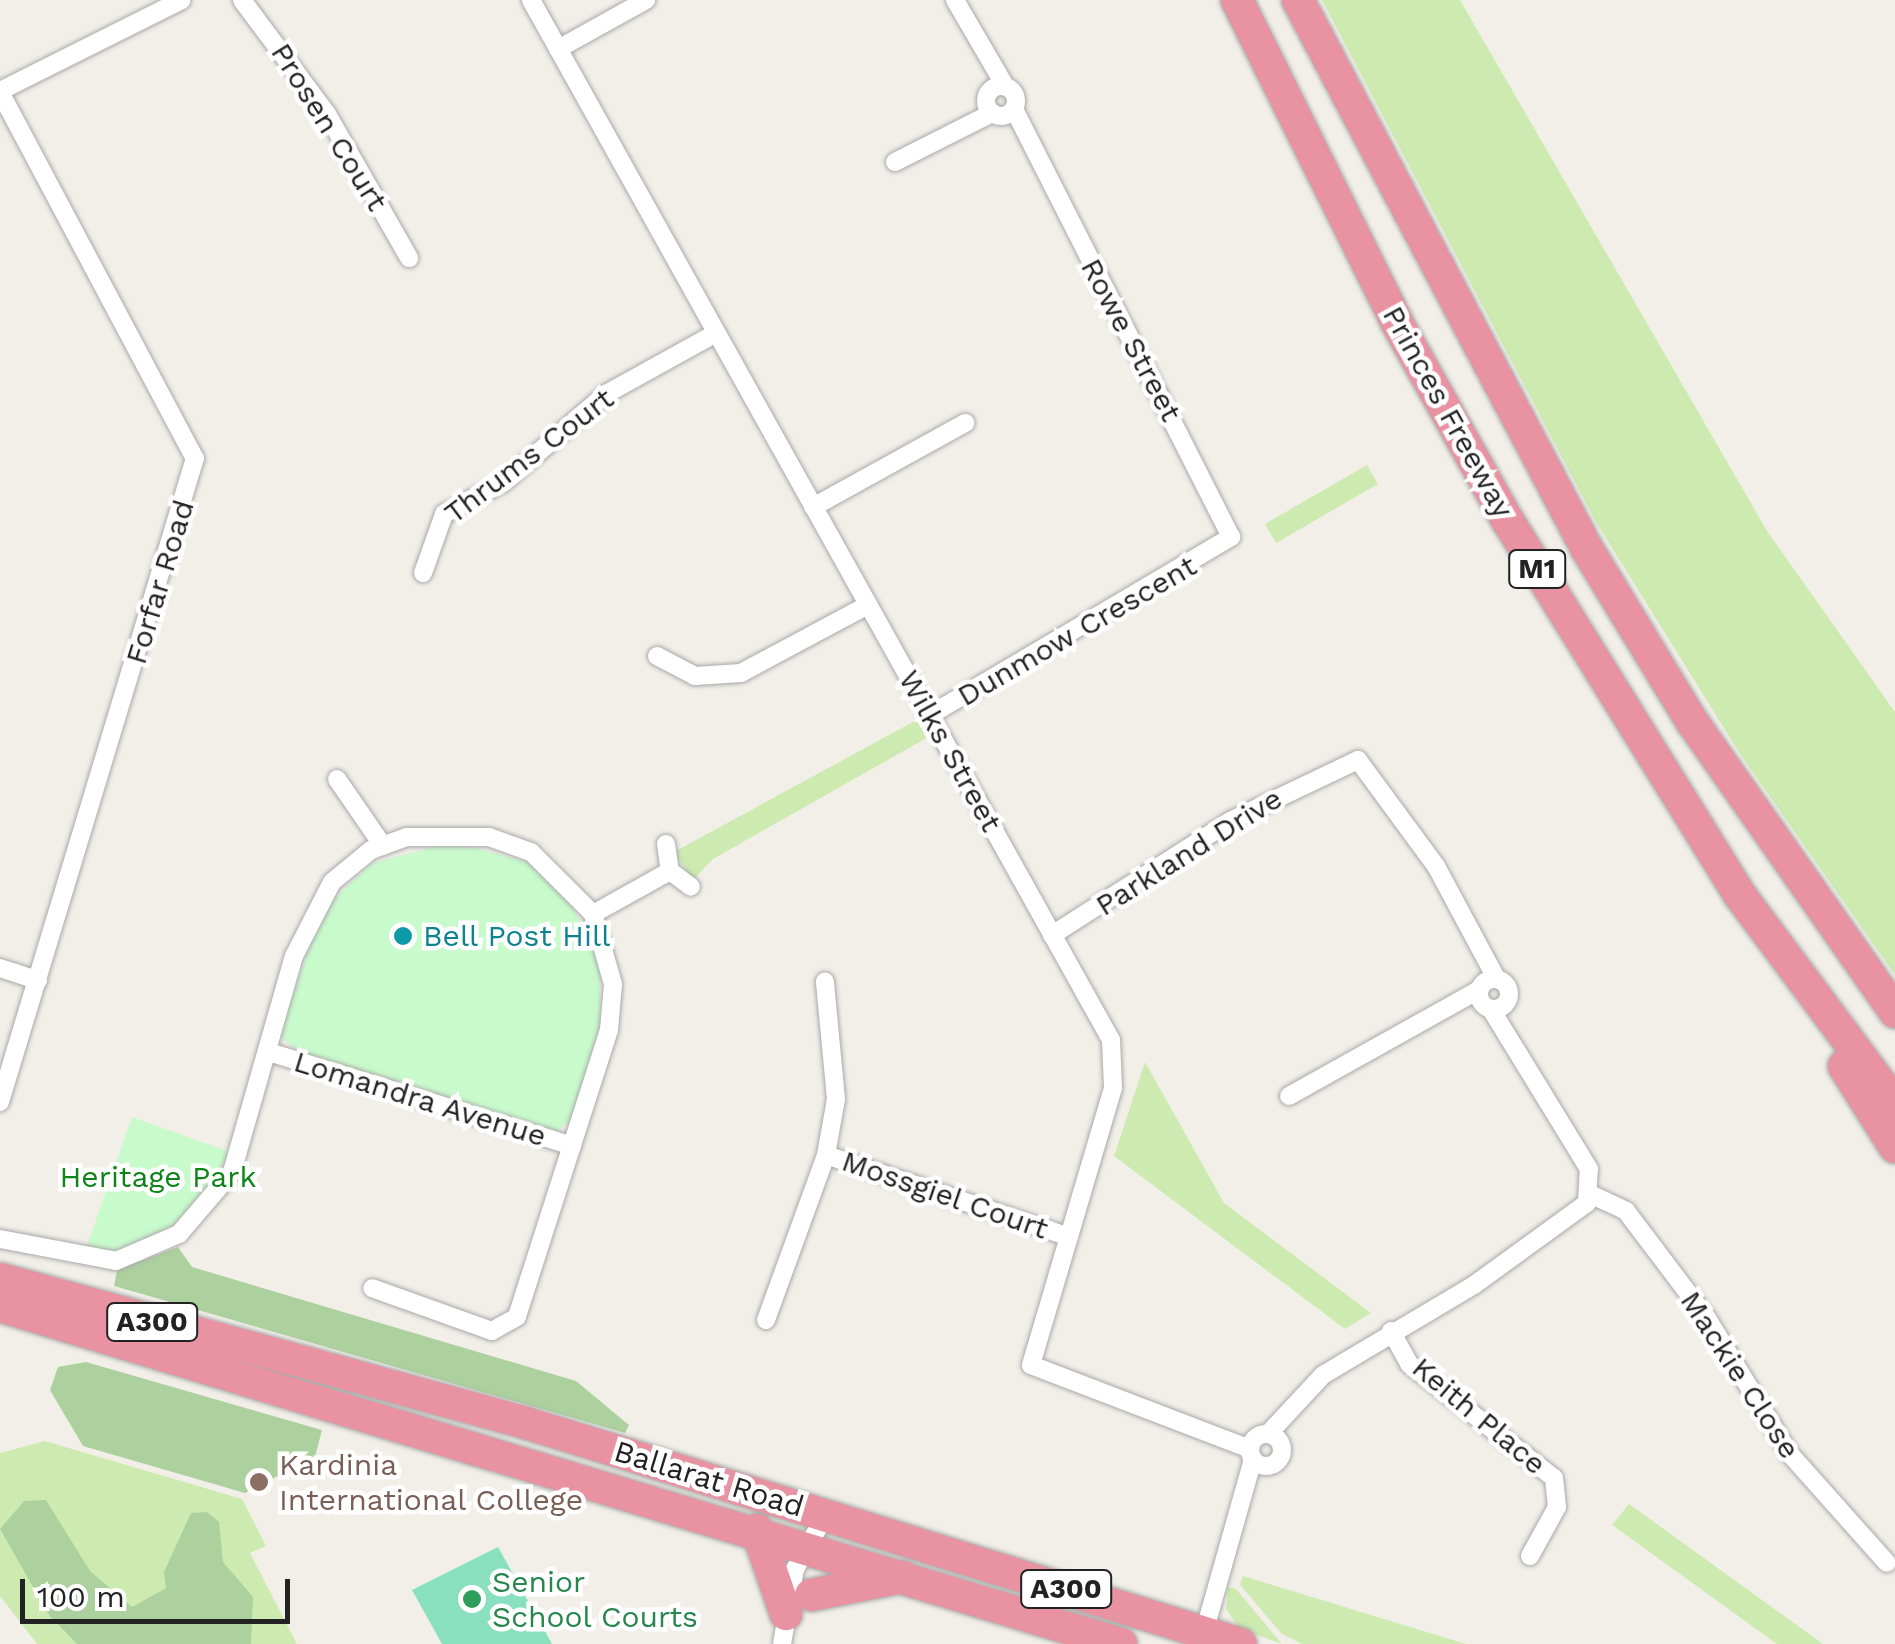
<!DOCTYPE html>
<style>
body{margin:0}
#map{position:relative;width:1895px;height:1644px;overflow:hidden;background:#f2efe9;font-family:"Work Sans",sans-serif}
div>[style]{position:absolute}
.grass>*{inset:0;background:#cdebb0}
.forest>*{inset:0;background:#add19e}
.park>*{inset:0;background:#c8facc}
.pitch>*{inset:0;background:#88e0be}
.roads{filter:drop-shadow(0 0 2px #a9a9a9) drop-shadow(0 0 2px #a9a9a9)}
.street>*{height:18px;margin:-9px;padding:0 9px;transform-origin:9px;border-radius:9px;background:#fff}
.street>.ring{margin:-9px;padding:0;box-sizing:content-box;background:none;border:18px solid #fff;border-radius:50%}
.highway>*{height:32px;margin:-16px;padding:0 16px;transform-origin:16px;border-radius:16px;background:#e892a2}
.dots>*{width:28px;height:28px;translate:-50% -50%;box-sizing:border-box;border:5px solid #fff;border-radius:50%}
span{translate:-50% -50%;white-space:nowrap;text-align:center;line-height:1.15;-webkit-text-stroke:9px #fff;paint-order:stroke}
.shield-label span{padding:2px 8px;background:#fff;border:2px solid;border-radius:8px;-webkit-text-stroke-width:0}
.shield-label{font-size:28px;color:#222;font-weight:700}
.street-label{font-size:30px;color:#222}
.culture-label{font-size:30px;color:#0d838f}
.left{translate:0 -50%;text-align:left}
.park-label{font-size:30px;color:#0c8416}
.education-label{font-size:30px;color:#785e54}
.leisure-label{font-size:30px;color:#27864d}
.scale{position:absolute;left:20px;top:1579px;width:270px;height:45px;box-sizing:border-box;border:5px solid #222;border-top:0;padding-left:12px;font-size:30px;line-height:35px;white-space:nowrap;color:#222;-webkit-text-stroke:8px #fff;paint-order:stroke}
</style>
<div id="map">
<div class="grass">
<i style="clip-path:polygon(1322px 0,1460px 0,1767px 531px,1895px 712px,1895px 975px,1740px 754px,1596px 522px)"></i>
<i style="clip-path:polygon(1367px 465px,1378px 484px,1276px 543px,1265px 524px)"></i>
<i style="clip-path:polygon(920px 718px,930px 736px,713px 859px,693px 880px,674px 852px)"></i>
<i style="clip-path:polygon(1145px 1062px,1224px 1203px,1371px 1313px,1345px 1329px,1114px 1156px)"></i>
<i style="clip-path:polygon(45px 1441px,242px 1499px,266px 1546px,250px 1553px,297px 1644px,37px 1644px,0 1596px,0 1453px)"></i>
<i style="clip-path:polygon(1629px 1504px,1823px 1644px,1777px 1644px,1612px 1525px)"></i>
<i style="clip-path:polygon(1243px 1576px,1466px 1644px,1302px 1644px,1282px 1634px,1240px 1585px)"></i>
<i style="clip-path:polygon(1228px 1587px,1236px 1589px,1282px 1644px,1240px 1629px,1226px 1609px)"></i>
</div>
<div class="forest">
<i style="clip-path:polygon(178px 1247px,192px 1267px,576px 1381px,629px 1425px,625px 1433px,114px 1286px,117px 1270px)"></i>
<i style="clip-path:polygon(86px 1362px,322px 1430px,315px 1457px,245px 1493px,83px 1446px,50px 1390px,58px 1367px)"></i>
<i style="clip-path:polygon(46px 1500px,90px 1571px,132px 1607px,166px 1588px,164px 1572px,191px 1513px,207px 1512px,219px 1522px,223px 1562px,253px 1597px,251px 1644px,77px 1644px,49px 1615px,0 1529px,24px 1501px)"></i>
</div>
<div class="park">
<i style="clip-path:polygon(452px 842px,528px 862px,560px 887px,600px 955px,600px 1024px,572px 1119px,557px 1131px,304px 1056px,279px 1036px,320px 916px,346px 887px,373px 863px)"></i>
<i style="clip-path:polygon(132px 1117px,230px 1152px,201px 1201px,161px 1236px,117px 1252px,85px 1251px)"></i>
</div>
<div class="pitch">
<i style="clip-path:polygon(498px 1547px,552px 1644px,442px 1644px,412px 1590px)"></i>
</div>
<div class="roads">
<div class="street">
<i style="left:242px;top:0;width:142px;rotate:53.3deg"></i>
<i style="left:327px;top:114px;width:166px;rotate:60.3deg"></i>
<i style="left:531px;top:0;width:1191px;rotate:60.85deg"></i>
<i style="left:1111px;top:1040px;width:48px;rotate:87.6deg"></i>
<i style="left:1113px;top:1088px;width:289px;rotate:106.5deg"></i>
<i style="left:1031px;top:1365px;width:235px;rotate:21deg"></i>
<i style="left:955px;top:0;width:99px;rotate:59.8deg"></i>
<i style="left:558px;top:49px;width:101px;rotate:-29.1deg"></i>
<i class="ring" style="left:986px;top:86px;width:12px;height:12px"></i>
<i style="left:0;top:91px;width:203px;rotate:-26.6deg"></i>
<i style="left:0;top:92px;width:415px;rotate:62deg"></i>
<i style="left:195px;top:458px;width:673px;rotate:106.85deg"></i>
<i style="left:895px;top:162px;width:109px;rotate:-26.8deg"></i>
<i style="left:813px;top:507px;width:174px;rotate:-28.9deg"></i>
<i style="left:423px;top:573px;width:63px;rotate:-70.4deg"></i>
<i style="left:444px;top:514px;width:68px;rotate:-28.1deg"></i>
<i style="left:504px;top:482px;width:135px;rotate:-40.8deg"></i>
<i style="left:606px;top:394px;width:126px;rotate:-29deg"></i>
<i style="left:657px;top:656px;width:43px;rotate:27.8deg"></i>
<i style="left:695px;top:676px;width:46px;rotate:-3.7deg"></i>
<i style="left:741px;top:673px;width:144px;rotate:-28.2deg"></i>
<i style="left:930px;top:715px;width:350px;rotate:-30.6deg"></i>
<i style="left:1231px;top:537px;width:480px;rotate:-116.9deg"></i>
<i style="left:337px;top:779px;width:81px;rotate:55.5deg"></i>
<i style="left:666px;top:844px;width:27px;rotate:82deg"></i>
<i style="left:670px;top:871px;width:26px;rotate:37deg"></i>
<i style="left:593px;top:914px;width:88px;rotate:-29.2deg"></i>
<i style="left:1052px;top:935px;width:211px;rotate:-32.6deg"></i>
<i style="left:1230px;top:821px;width:142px;rotate:-25.5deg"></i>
<i style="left:1358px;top:760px;width:132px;rotate:53.7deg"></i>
<i style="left:1436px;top:866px;width:127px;rotate:61.8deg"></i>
<i style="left:0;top:968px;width:40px;rotate:18deg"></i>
<i class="ring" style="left:1479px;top:979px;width:12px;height:12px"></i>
<i style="left:269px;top:1052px;width:317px;rotate:17.2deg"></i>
<i style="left:1289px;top:1096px;width:218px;rotate:-29.2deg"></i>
<i style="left:826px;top:1155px;width:251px;rotate:18.6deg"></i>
<i style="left:1590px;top:1194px;width:40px;rotate:25deg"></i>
<i style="left:1626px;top:1211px;width:134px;rotate:52.9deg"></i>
<i style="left:1707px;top:1318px;width:158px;rotate:58.7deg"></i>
<i style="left:1789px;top:1453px;width:147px;rotate:48.3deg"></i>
<i style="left:0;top:1239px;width:118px;rotate:10.7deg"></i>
<i style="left:116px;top:1261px;width:69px;rotate:-23.2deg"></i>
<i style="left:179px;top:1234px;width:82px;rotate:-49.5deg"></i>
<i style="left:232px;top:1172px;width:225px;rotate:-74deg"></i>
<i style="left:294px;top:956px;width:83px;rotate:-62.8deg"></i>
<i style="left:332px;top:882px;width:50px;rotate:-39.4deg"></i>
<i style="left:371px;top:850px;width:38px;rotate:-20deg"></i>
<i style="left:407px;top:837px;width:82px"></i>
<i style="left:489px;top:837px;width:45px;rotate:19.7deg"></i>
<i style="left:531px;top:852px;width:88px;rotate:45deg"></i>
<i style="left:593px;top:914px;width:73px;rotate:74.1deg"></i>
<i style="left:613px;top:984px;width:46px;rotate:95deg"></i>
<i style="left:609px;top:1030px;width:301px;rotate:107.8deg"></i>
<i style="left:517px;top:1317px;width:29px;rotate:151deg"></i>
<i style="left:492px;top:1331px;width:127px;rotate:-160.3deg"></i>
<i style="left:766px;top:1320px;width:176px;rotate:-70deg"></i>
<i style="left:826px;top:1155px;width:57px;rotate:-79.9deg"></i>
<i style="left:836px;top:1099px;width:118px;rotate:-95.4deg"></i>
<i style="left:1391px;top:1331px;width:38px;rotate:61deg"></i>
<i style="left:1409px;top:1364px;width:184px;rotate:38.2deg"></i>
<i style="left:1554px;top:1478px;width:29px;rotate:84deg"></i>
<i style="left:1557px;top:1507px;width:56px;rotate:118.9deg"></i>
<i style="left:1269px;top:1433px;width:79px;rotate:-47deg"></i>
<i style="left:1323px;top:1375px;width:176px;rotate:-30.8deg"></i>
<i style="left:1474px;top:1285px;width:140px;rotate:-36deg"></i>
<i style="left:1587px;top:1203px;width:34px;rotate:-87deg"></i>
<i style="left:1589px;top:1169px;width:188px;rotate:-121.5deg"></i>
<i class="ring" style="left:1250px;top:1434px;width:14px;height:14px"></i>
<i style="left:1203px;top:1636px;width:184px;rotate:-74.2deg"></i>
<i style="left:782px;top:1644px;width:76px;rotate:-80.2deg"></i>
<i style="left:795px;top:1569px;width:63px;rotate:-60.6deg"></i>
</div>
<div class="highway">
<i style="left:1237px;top:0;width:358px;rotate:63.6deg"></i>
<i style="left:1396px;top:321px;width:229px;rotate:60.8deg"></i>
<i style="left:1508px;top:521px;width:439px;rotate:58.2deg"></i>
<i style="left:1739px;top:894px;width:261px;rotate:53.3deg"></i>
<i style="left:1298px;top:0;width:620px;rotate:62.24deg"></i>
<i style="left:1587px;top:549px;width:204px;rotate:58.7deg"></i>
<i style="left:1693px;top:723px;width:353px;rotate:55deg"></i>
<i style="left:1844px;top:1066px;width:96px;rotate:57.8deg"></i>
<i style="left:0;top:1279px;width:545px;rotate:15.31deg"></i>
<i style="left:526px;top:1423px;width:748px;rotate:17.18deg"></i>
<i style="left:0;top:1306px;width:1171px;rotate:16.78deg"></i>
<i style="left:757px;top:1530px;width:89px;rotate:71deg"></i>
<i style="left:811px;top:1595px;width:94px;rotate:-11.1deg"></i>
</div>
</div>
<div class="dots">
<i style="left:403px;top:936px;background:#0f9aa8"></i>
<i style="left:259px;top:1482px;background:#8d6e63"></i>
<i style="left:472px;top:1599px;background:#2e9e5b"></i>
</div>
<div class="shield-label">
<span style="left:1537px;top:569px">M1</span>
<span style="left:152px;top:1322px">A300</span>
<span style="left:1066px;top:1589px">A300</span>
</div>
<div class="street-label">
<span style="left:329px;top:127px;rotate:58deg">Prosen Court</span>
<span style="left:1131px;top:340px;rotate:62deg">Rowe Street</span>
<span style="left:1448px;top:412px;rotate:61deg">Princes Freeway</span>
<span style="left:529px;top:456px;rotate:-37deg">Thrums Court</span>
<span style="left:160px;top:582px;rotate:-73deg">Forfar Road</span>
<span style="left:1077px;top:631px;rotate:-30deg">Dunmow Crescent</span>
<span style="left:950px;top:751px;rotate:61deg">Wilks Street</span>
<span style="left:1189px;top:852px;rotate:-32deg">Parkland Drive</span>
<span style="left:420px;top:1099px;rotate:17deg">Lomandra Avenue</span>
<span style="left:945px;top:1195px;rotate:19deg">Mossgiel Court</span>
<span style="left:1740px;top:1375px;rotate:57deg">Mackie Close</span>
<span style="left:1479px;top:1416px;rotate:40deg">Keith Place</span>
<span style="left:709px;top:1479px;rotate:17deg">Ballarat Road</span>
</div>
<div class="culture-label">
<span class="left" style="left:423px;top:936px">Bell Post Hill</span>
</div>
<div class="park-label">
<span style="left:158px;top:1177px">Heritage Park</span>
</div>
<div class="education-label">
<span class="left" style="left:279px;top:1482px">Kardinia<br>International College</span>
</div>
<div class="leisure-label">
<span class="left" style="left:492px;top:1599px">Senior<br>School Courts</span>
</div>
<div class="scale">100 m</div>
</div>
